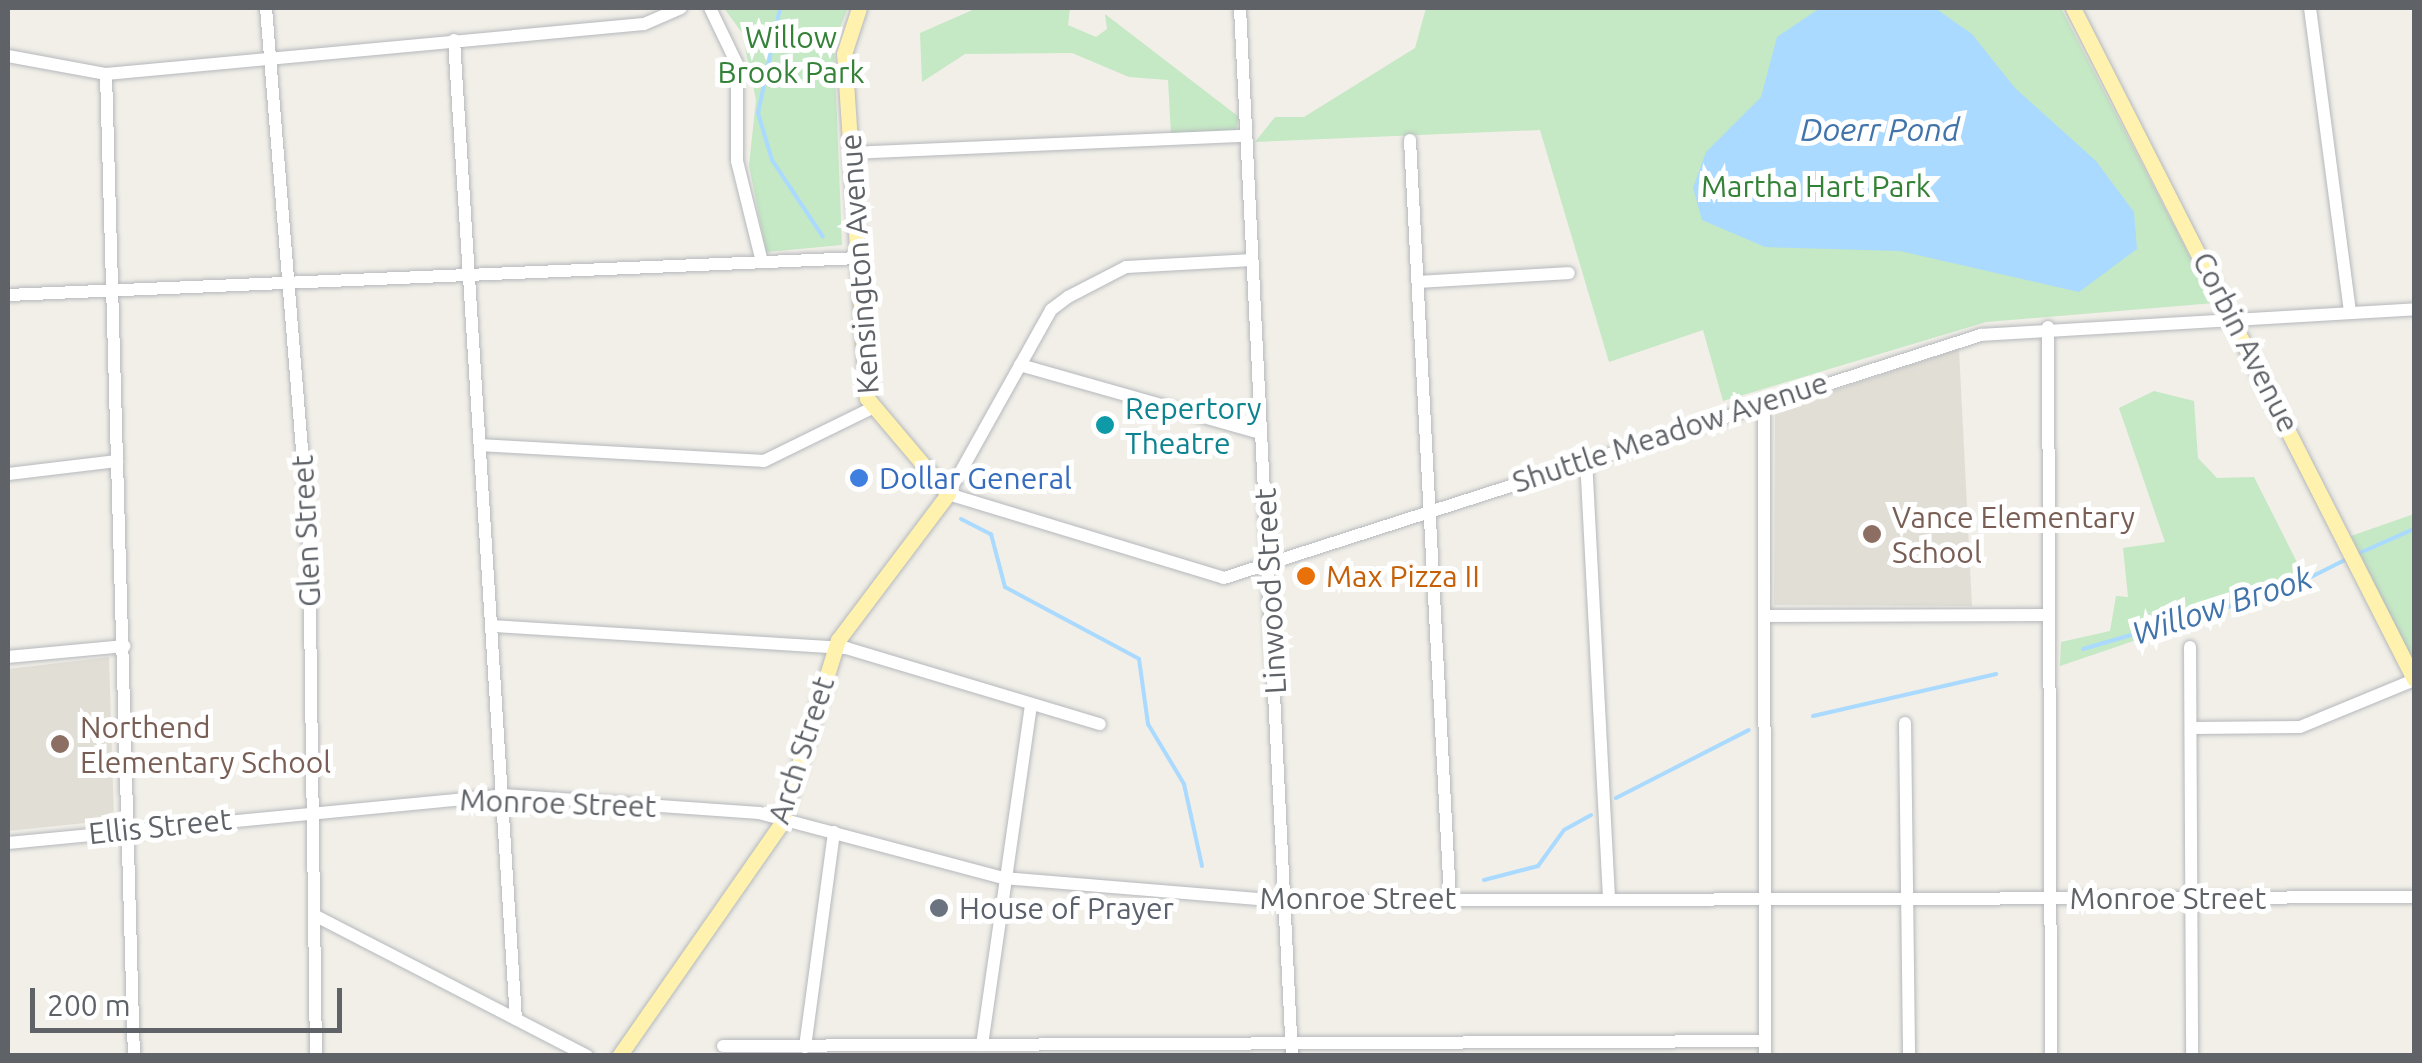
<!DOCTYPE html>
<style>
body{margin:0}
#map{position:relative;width:2422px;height:1063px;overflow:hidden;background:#f1efe8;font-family:Ubuntu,sans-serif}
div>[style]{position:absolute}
.education>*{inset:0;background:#e1ded6}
.green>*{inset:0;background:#c5e8c5}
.water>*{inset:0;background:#aadaff}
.stream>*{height:4px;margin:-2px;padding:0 2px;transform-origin:2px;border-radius:2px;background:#aadaff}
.roads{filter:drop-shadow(0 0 2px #b5b8bc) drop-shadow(0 0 2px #b5b8bc)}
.minor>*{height:12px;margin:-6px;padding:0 6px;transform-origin:6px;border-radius:6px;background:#fff}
.major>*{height:15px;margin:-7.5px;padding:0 7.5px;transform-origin:7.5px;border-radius:7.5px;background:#fff2af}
.dots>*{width:28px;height:28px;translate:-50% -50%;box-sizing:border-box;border:5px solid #fff;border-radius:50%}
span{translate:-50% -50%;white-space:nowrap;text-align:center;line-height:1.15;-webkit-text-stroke:10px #fff;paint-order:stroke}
.park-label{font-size:30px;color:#348238}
.street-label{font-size:30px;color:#5f6368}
.culture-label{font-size:30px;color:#0d838f}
.left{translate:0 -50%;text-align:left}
.shop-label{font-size:30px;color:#366cbe}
.education-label{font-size:30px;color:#785e54}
.food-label{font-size:30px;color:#c56008}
.worship-label{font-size:30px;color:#5b616d}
.water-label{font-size:32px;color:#4174aa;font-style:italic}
.frame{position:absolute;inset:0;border:10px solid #5f6368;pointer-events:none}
.scale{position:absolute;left:30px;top:988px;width:312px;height:45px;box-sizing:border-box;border:5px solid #5f6368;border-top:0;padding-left:12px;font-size:30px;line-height:35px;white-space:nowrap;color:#5f6368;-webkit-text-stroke:8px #fff;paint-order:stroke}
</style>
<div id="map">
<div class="education">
<i style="clip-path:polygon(1959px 349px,1972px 606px,1774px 605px,1775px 410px)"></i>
<i style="clip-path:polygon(109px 657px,114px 820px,8px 831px,8px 669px)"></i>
</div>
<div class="green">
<i style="clip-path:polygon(724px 8px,848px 8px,834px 42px,842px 245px,766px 252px,749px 165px,756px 100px,742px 33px)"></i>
<i style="clip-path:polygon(977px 8px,1070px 8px,1068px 25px,1096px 37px,1107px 29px,1105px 14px,1239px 117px,1236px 130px,1171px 134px,1168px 80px,1129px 77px,1072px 53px,965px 54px,922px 82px,920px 33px)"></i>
<i style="clip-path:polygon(1426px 8px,2061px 8px,2214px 303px,1986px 322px,1723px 401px,1703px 330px,1609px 362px,1540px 130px,1255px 142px,1275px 117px,1304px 117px,1415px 48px)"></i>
<i style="clip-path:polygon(2154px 391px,2194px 401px,2198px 458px,2217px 478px,2254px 477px,2307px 582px,2060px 666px,2061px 642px,2110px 631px,2116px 596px,2128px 597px,2123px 548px,2165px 542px,2119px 408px)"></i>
<i style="clip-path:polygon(2414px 514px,2414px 663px,2351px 536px)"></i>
</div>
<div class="water">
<i style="clip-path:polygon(1820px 8px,1935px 8px,1972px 34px,2015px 88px,2096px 161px,2134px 212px,2137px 249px,2079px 292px,1900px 251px,1765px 247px,1702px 220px,1693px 188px,1706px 152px,1761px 97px,1777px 37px)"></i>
</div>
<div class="stream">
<i style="left:780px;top:8px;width:107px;rotate:101.8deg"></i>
<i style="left:758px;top:113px;width:49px;rotate:73.4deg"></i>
<i style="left:772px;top:160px;width:92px;rotate:56.5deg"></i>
<i style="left:961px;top:519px;width:34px;rotate:27deg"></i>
<i style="left:991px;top:534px;width:55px;rotate:75.2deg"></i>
<i style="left:1005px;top:587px;width:152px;rotate:28.2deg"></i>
<i style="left:1139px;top:659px;width:66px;rotate:82.1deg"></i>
<i style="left:1148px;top:724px;width:70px;rotate:59deg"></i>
<i style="left:1184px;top:784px;width:84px;rotate:77.6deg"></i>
<i style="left:2355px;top:555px;width:64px;rotate:-23.8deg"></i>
<i style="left:2083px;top:649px;width:208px;rotate:-16.2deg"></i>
<i style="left:2283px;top:591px;width:72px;rotate:-26.6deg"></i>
<i style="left:1813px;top:716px;width:188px;rotate:-12.9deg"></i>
<i style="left:1616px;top:798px;width:149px;rotate:-27.1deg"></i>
<i style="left:1484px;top:880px;width:56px;rotate:-14.5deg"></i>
<i style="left:1538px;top:866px;width:44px;rotate:-54.2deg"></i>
<i style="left:1564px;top:830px;width:31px;rotate:-29deg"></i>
</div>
<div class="roads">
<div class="minor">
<i style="left:266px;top:8px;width:530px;rotate:85.34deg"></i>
<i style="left:309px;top:536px;width:520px;rotate:89.23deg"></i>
<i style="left:710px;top:8px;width:62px;rotate:64.3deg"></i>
<i style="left:737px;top:64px;width:97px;rotate:90deg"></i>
<i style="left:737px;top:161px;width:104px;rotate:76.1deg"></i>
<i style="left:1240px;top:8px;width:1049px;rotate:87.16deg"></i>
<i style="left:2310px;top:8px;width:305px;rotate:82.5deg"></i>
<i style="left:454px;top:40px;width:981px;rotate:86.38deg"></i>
<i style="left:8px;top:56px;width:100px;rotate:10.4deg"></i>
<i style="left:106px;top:74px;width:540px;rotate:-5.31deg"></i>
<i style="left:644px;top:24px;width:40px;rotate:-23.4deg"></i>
<i style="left:106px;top:74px;width:982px;rotate:88.37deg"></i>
<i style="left:1410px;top:140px;width:760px;rotate:86.98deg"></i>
<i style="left:850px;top:153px;width:395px;rotate:-2.5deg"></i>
<i style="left:1252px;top:260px;width:126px;rotate:176.8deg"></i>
<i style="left:1126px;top:267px;width:65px;rotate:152.7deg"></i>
<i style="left:1068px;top:297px;width:21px;rotate:143deg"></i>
<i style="left:1051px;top:310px;width:211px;rotate:119.2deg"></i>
<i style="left:948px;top:494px;width:288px;rotate:16.9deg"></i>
<i style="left:1224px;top:578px;width:795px;rotate:-17.8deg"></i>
<i style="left:1981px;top:335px;width:434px;rotate:-3.4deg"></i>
<i style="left:1419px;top:282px;width:150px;rotate:-3.4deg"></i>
<i style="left:8px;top:295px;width:851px;rotate:-2.49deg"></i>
<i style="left:2048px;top:327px;width:729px;rotate:89.76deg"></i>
<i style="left:1020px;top:365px;width:250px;rotate:15.8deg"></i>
<i style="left:1764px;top:401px;width:655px;rotate:89.91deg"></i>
<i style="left:480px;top:445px;width:284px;rotate:3.2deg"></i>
<i style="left:764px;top:461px;width:118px;rotate:-26.1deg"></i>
<i style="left:1586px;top:459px;width:441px;rotate:87deg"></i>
<i style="left:8px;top:474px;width:110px;rotate:-6.8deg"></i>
<i style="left:1764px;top:616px;width:285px;rotate:-0.2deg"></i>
<i style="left:493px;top:626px;width:354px;rotate:3.6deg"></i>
<i style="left:846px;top:648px;width:265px;rotate:16.7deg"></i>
<i style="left:2190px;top:647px;width:409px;rotate:89.7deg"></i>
<i style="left:8px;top:657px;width:117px;rotate:-5.4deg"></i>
<i style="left:1905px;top:723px;width:333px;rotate:89.3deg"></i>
<i style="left:2193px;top:728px;width:107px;rotate:-0.5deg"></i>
<i style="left:2300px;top:727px;width:123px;rotate:-22.4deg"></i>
<i style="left:8px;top:843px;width:497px;rotate:-5.5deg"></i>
<i style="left:503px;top:795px;width:257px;rotate:4deg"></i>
<i style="left:759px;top:813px;width:253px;rotate:14.9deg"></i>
<i style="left:1003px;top:878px;width:283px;rotate:4.7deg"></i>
<i style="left:1285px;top:901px;width:1129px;rotate:-0.2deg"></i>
<i style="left:316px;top:916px;width:305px;rotate:27.3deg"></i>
<i style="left:982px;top:1045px;width:344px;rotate:-81.8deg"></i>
<i style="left:723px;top:1046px;width:1042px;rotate:-0.27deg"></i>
<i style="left:805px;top:1047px;width:217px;rotate:-82.3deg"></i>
</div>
<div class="major">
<i style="left:2073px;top:8px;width:753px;rotate:63.06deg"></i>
<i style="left:619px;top:1056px;width:282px;rotate:-55.1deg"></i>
<i style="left:780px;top:825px;width:194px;rotate:-72.6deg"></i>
<i style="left:838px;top:640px;width:183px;rotate:-53deg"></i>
<i style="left:948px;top:494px;width:126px;rotate:-130.2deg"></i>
<i style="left:867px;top:398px;width:345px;rotate:-93.8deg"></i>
<i style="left:844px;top:54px;width:48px;rotate:-71.9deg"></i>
</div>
</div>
<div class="dots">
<i style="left:1105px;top:425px;background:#0f9aa8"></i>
<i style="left:859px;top:478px;background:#3f7fe0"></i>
<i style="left:1872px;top:534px;background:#8d6e63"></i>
<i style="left:1306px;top:576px;background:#e8710a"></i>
<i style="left:60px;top:744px;background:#8d6e63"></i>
<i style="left:939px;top:908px;background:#6b7280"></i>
</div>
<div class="park-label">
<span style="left:791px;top:54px">Willow<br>Brook Park</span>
<span style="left:1816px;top:186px">Martha Hart Park</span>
</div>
<div class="street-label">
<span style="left:859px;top:264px;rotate:-94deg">Kensington Avenue</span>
<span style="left:2246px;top:342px;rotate:63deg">Corbin Avenue</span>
<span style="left:1670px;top:432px;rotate:-18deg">Shuttle Meadow Avenue</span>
<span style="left:306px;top:531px;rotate:-93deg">Glen Street</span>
<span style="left:1270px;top:591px;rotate:-93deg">Linwood Street</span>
<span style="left:801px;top:750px;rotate:-72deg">Arch Street</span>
<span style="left:558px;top:803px;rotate:2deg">Monroe Street</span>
<span style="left:160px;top:826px;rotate:-6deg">Ellis Street</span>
<span style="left:1358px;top:898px">Monroe Street</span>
<span style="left:2168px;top:898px">Monroe Street</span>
</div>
<div class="culture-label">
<span class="left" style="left:1125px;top:425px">Repertory<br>Theatre</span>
</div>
<div class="shop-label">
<span class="left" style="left:879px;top:478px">Dollar General</span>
</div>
<div class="education-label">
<span class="left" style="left:1892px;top:534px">Vance Elementary<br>School</span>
<span class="left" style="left:80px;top:744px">Northend<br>Elementary School</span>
</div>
<div class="food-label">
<span class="left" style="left:1326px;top:576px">Max Pizza II</span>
</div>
<div class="worship-label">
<span class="left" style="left:959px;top:908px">House of Prayer</span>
</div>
<div class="water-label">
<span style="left:1880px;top:129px">Doerr Pond</span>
<span style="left:2222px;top:605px;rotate:-18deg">Willow Brook</span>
</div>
<div class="frame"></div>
<div class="scale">200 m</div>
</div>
